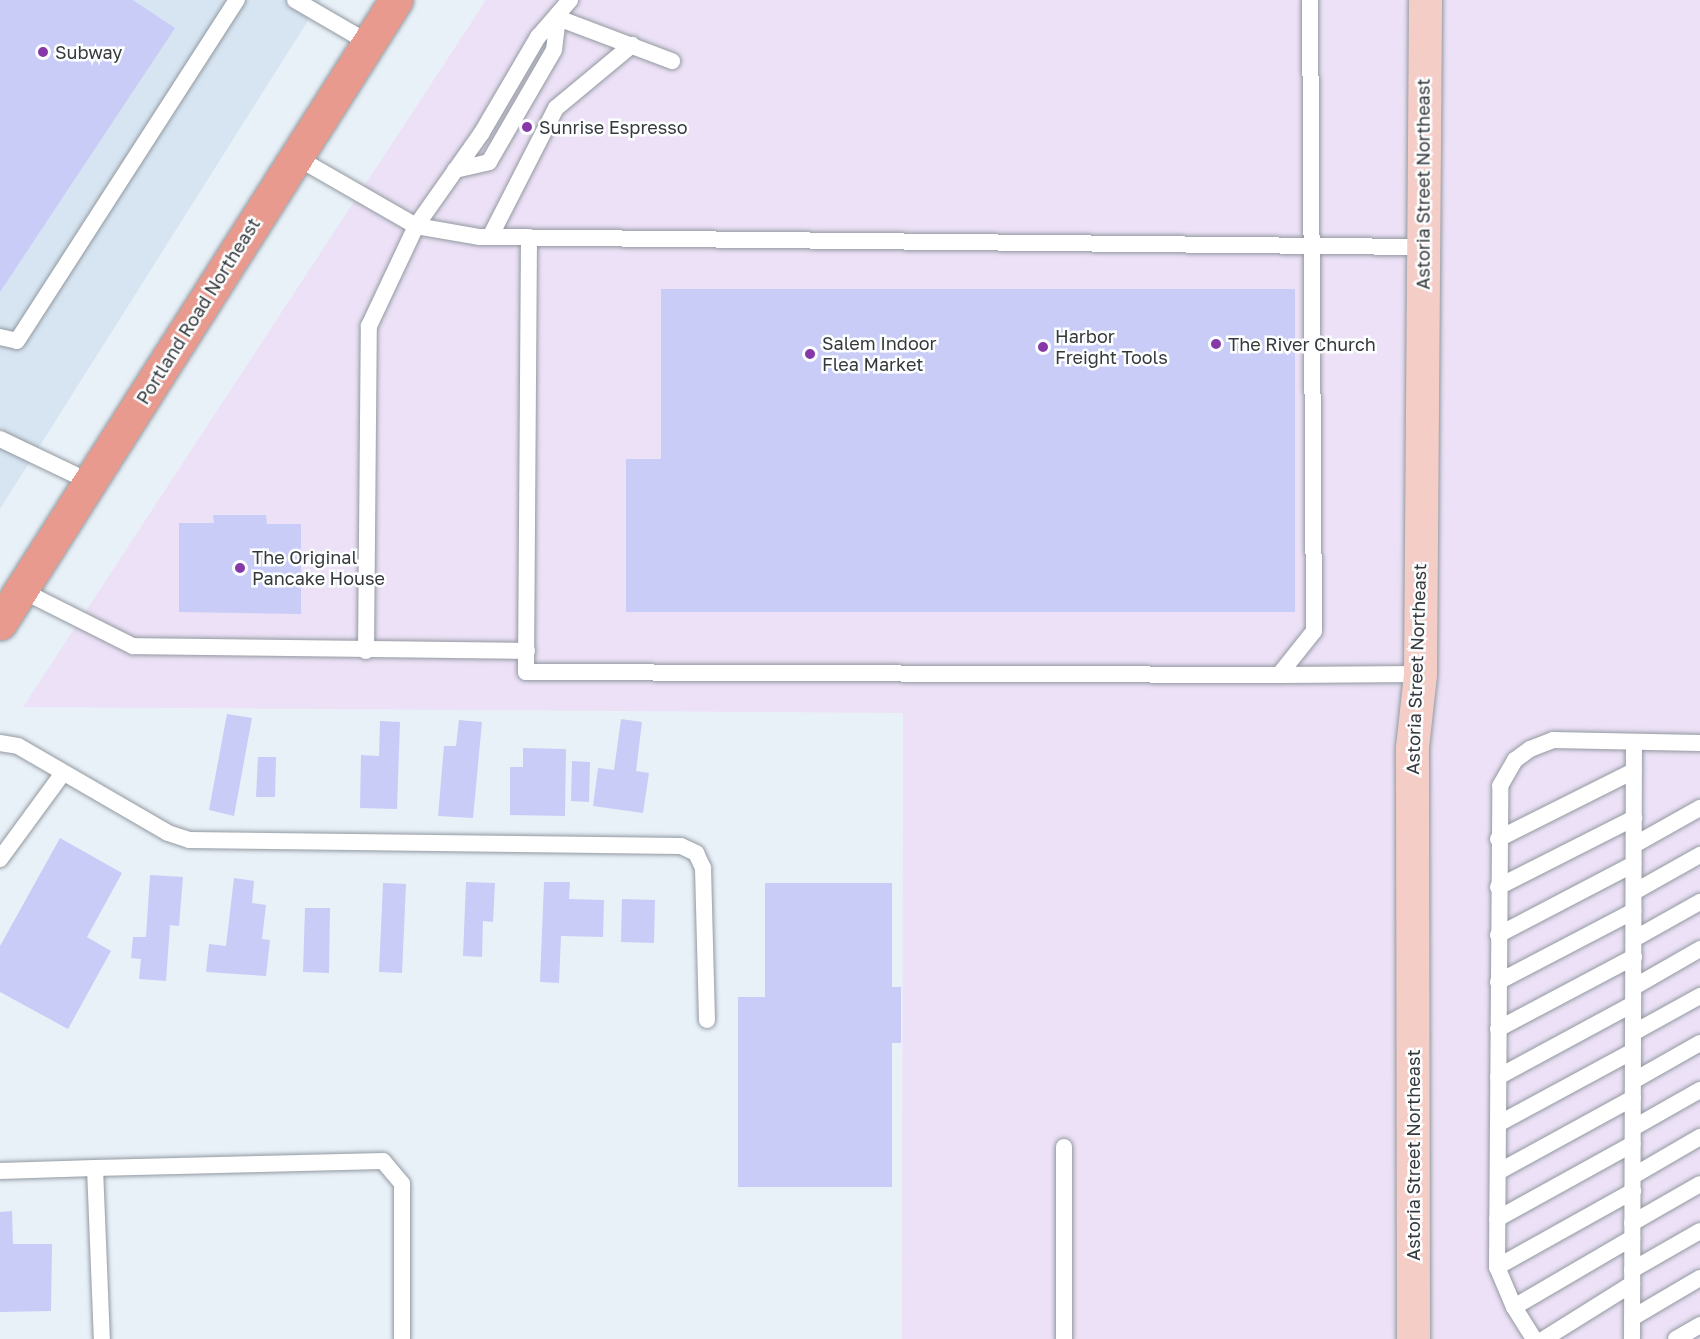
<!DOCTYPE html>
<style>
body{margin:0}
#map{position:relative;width:1700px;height:1339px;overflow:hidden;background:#e9f1f8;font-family:"Golos Text",sans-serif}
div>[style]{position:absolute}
.built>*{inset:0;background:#d7e5f2}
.industrial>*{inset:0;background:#ece1f6}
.building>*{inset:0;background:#c9ccf7}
.roads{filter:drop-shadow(0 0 2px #9299a0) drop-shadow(0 0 2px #9299a0)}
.lane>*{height:16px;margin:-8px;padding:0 8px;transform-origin:8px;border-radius:8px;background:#fff}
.secondary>*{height:33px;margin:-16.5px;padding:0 16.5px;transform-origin:16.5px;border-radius:16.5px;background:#f4cdc7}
.primary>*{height:33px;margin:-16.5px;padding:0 16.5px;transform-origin:16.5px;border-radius:16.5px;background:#e99a8f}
.dots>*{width:16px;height:16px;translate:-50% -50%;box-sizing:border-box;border:3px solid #fcfeff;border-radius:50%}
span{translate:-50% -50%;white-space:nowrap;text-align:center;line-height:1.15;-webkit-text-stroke:5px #fcfeff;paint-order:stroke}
.poi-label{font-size:18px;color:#36393b}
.left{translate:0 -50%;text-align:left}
.street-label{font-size:18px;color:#36393b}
</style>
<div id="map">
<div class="built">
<i style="clip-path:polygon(0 0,321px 0,0 509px)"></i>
</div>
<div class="industrial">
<i style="clip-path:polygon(486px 0,1700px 0,1700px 1339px,902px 1339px,903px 713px,23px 707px)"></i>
</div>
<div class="building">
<i style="clip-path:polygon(0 0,133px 0,175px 28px,0 292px)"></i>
<i style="clip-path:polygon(661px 289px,1295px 289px,1295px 612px,626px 612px,626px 459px,661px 459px)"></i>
<i style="clip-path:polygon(213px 515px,266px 515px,267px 524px,301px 524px,301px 614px,179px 612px,179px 523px,214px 523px)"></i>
<i style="clip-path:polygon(227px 714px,252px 718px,234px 816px,209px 810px)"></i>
<i style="clip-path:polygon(621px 719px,642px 722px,636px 771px,649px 773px,643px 813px,593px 806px,598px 768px,614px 770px)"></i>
<i style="clip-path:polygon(459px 720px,482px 722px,473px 818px,438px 816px,444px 746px,456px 746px)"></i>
<i style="clip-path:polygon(380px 721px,400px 722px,397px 809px,360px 808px,361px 755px,379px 756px)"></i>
<i style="clip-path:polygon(523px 748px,566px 749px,565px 816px,510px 815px,510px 767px,523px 767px)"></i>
<i style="clip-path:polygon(258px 757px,276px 757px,275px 797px,256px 797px)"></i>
<i style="clip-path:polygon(572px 761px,590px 762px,589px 802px,571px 801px)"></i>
<i style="clip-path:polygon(60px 838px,122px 873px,87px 937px,111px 951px,68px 1029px,0 992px,0 946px)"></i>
<i style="clip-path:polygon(150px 875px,183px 877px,179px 926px,170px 925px,166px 981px,139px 979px,141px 959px,131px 958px,133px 937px,146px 937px)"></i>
<i style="clip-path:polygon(234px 878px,254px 881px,252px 903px,266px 905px,262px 939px,270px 940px,266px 976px,206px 972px,209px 944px,226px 946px)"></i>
<i style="clip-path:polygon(466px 882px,495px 883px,493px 922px,483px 921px,482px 957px,463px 956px)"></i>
<i style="clip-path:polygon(544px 882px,570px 882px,569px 899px,604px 900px,603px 937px,561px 936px,559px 983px,540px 982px)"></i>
<i style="clip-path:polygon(383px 883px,406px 884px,402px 973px,379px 972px)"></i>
<i style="clip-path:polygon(765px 883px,892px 883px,892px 987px,901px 987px,901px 1043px,892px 1043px,892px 1187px,738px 1187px,738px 997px,765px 997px)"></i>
<i style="clip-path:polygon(622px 899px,655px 900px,654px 943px,621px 942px)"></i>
<i style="clip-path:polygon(305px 908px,330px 908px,329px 973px,303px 972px)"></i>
<i style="clip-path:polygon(12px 1211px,13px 1244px,52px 1244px,51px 1311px,0 1312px,0 1212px)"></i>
</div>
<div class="roads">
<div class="lane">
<i style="left:295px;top:0;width:86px;rotate:30.2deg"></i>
<i style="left:296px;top:157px;width:138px;rotate:29.9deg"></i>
<i style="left:416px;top:226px;width:65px;rotate:9.8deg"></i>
<i style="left:480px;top:237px;width:943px;rotate:0.61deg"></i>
<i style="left:455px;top:170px;width:35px;rotate:-13deg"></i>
<i style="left:489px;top:162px;width:129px;rotate:-59.9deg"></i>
<i style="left:554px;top:50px;width:32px;rotate:-83deg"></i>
<i style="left:558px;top:18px;width:122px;rotate:20.7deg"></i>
<i style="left:490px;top:237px;width:145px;rotate:-62.9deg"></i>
<i style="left:556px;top:108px;width:99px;rotate:-39.7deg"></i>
<i style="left:529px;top:237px;width:435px;rotate:90.4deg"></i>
<i style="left:526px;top:672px;width:753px;rotate:0.23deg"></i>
<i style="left:1279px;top:675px;width:56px;rotate:-51.5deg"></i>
<i style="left:1314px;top:631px;width:631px;rotate:-90.36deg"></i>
<i style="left:0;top:337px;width:17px;rotate:13deg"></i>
<i style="left:17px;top:341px;width:406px;rotate:-57.2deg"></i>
<i style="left:0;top:439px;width:100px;rotate:25.5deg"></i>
<i style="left:21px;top:590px;width:125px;rotate:26.6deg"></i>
<i style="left:133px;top:646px;width:394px;rotate:0.7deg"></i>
<i style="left:366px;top:651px;width:325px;rotate:-89.5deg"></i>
<i style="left:369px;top:326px;width:110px;rotate:-64.8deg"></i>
<i style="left:416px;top:226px;width:113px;rotate:-54.8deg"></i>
<i style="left:481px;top:134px;width:113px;rotate:-59.6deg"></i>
<i style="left:538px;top:37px;width:49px;rotate:-49.1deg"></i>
<i style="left:1279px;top:675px;width:141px;rotate:-0.4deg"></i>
<i style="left:0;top:743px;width:18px;rotate:9deg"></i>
<i style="left:18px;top:746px;width:173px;rotate:30.1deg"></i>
<i style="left:168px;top:833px;width:22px;rotate:18deg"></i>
<i style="left:189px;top:840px;width:492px;rotate:0.7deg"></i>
<i style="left:681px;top:846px;width:17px;rotate:25deg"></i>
<i style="left:696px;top:853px;width:17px;rotate:65deg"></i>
<i style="left:703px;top:868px;width:152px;rotate:88.5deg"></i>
<i style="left:1498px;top:839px;width:152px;rotate:-26.6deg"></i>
<i style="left:1634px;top:845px;width:76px;rotate:-29.3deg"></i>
<i style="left:0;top:859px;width:107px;rotate:-53.8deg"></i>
<i style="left:1498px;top:887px;width:153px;rotate:-26.9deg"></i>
<i style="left:1634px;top:892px;width:76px;rotate:-29.3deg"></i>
<i style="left:1498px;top:935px;width:153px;rotate:-27.6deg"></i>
<i style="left:1634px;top:939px;width:76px;rotate:-29.3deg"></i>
<i style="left:1498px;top:982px;width:153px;rotate:-27.6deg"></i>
<i style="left:1634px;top:987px;width:76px;rotate:-29.9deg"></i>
<i style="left:1498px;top:1029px;width:154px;rotate:-27.9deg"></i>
<i style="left:1633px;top:1033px;width:77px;rotate:-28.9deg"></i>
<i style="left:1498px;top:1077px;width:153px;rotate:-28.4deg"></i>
<i style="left:1633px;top:1081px;width:77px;rotate:-29.6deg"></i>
<i style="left:1498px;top:1124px;width:153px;rotate:-28.4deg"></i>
<i style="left:1633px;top:1128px;width:77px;rotate:-29.6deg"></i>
<i style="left:95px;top:1168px;width:288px;rotate:-1.4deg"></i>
<i style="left:383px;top:1161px;width:30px;rotate:50deg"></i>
<i style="left:402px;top:1184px;width:155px;rotate:90deg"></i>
<i style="left:0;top:1171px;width:95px;rotate:-1.8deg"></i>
<i style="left:95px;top:1168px;width:171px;rotate:87.7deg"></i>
<i style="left:1498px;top:1172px;width:154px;rotate:-28.7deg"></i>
<i style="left:1633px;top:1176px;width:78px;rotate:-30.2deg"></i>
<i style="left:1497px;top:1219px;width:155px;rotate:-28.9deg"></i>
<i style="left:1632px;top:1223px;width:78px;rotate:-29.8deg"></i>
<i style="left:1497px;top:1267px;width:156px;rotate:-29.2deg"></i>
<i style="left:1632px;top:1270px;width:78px;rotate:-29.8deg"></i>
<i style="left:1514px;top:1307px;width:137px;rotate:-30.3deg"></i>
<i style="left:1632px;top:1318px;width:79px;rotate:-30.5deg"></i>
<i style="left:1064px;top:1339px;width:192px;rotate:-90deg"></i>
<i style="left:1534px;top:1339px;width:38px;rotate:-122deg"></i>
<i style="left:1514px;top:1307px;width:43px;rotate:-113deg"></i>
<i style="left:1497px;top:1267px;width:481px;rotate:-89.6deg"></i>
<i style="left:1500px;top:786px;width:30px;rotate:-60deg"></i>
<i style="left:1515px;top:760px;width:19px;rotate:-36deg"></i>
<i style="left:1530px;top:749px;width:25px;rotate:-21deg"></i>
<i style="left:1553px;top:740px;width:147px;rotate:1.2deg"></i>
<i style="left:1544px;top:1339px;width:104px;rotate:-32deg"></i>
<i style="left:1632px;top:1339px;width:596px;rotate:-89.81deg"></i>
<i style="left:1676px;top:1339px;width:28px;rotate:-30deg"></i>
</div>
<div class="secondary">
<i style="left:1413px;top:1339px;width:592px;rotate:-90.1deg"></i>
<i style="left:1412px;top:747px;width:73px;rotate:-83.7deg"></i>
<i style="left:1420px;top:674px;width:674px;rotate:-89.57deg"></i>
</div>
<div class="primary">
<i style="left:0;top:623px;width:738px;rotate:-57.56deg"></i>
</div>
</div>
<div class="dots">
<i style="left:43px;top:52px;background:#8638a8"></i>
<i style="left:527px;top:127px;background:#8638a8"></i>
<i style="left:1216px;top:344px;background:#8638a8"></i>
<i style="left:1043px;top:347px;background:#8638a8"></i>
<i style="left:810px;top:354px;background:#8638a8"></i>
<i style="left:240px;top:568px;background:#8638a8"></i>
</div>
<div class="poi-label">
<span class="left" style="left:55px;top:52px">Subway</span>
<span class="left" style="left:539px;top:127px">Sunrise Espresso</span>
<span class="left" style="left:1055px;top:347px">Harbor<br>Freight Tools</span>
<span class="left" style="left:822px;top:354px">Salem Indoor<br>Flea Market</span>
<span class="left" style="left:1228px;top:344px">The River Church</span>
<span class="left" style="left:252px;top:568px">The Original<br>Pancake House</span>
</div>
<div class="street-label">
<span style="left:1423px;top:184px;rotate:-90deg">Astoria Street Northeast</span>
<span style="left:198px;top:311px;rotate:-58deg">Portland Road Northeast</span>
<span style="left:1416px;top:669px;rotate:-88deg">Astoria Street Northeast</span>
<span style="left:1413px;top:1155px;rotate:-90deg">Astoria Street Northeast</span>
</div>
</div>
